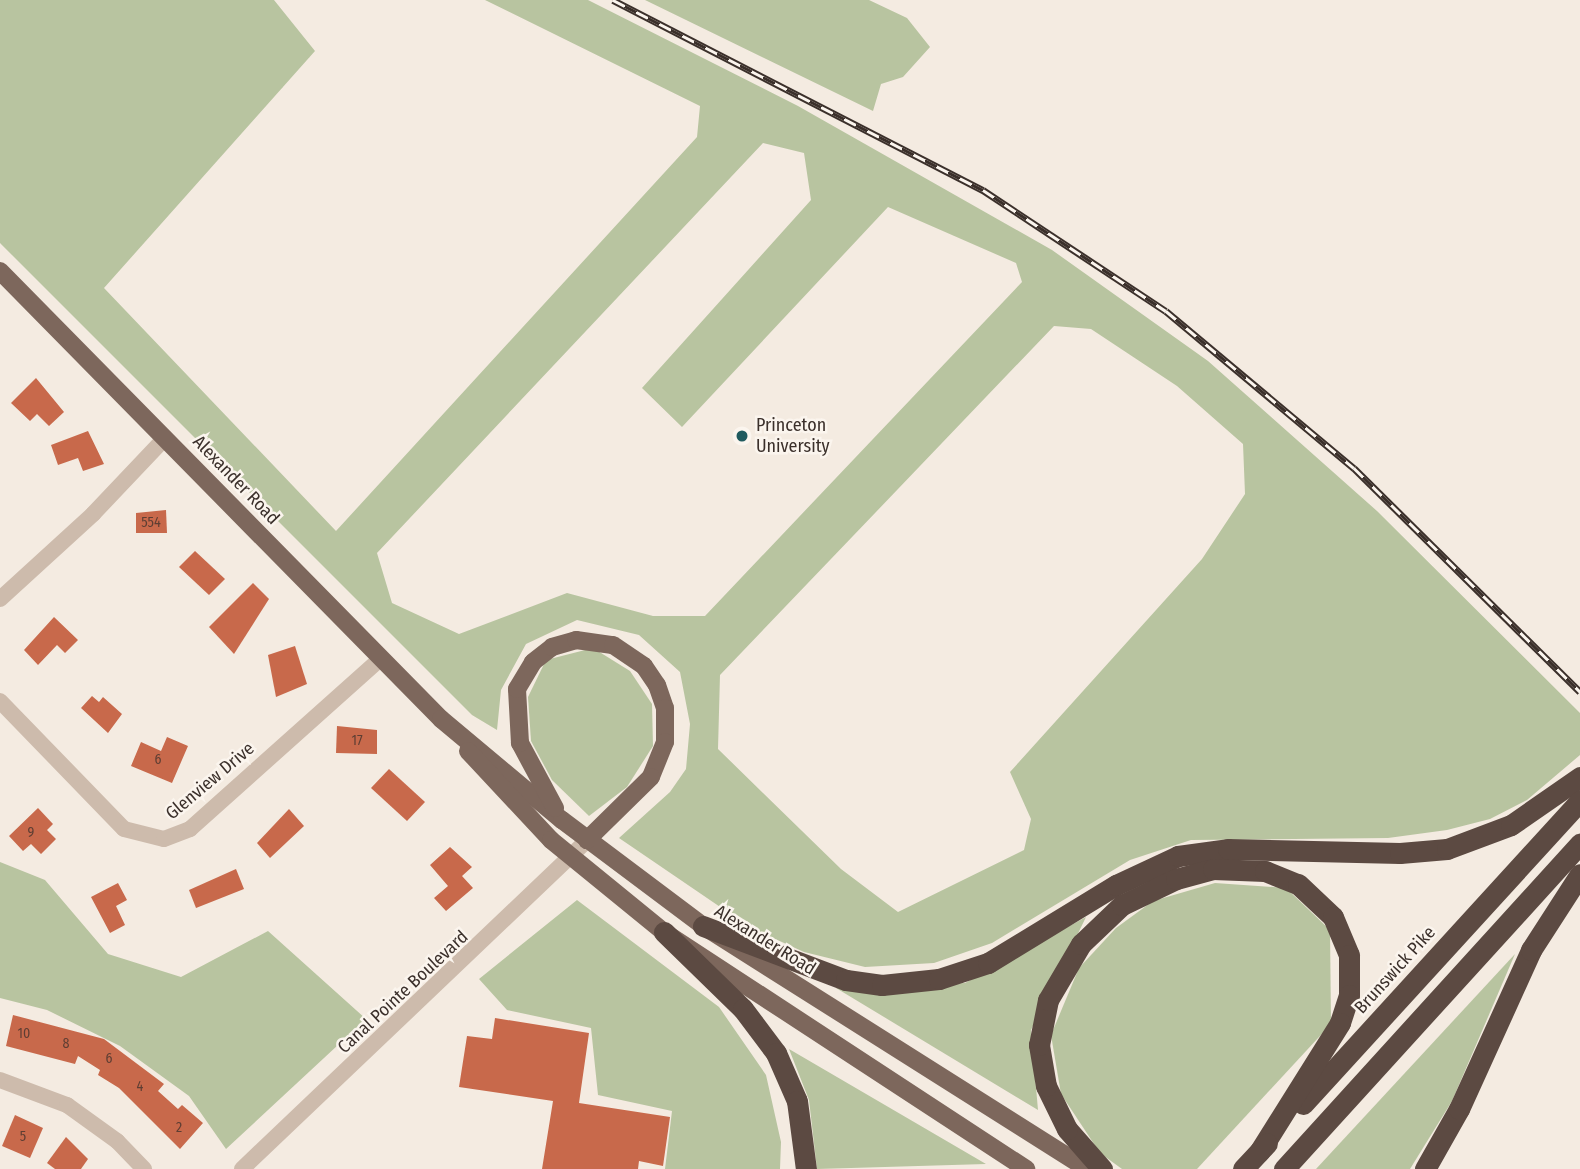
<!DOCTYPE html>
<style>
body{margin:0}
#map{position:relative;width:1580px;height:1169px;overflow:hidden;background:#f4ebe1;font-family:"Fira Sans Condensed",sans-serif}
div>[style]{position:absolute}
.green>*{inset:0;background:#b8c4a0}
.building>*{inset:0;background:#c8694b}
.minor>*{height:16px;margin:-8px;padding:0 8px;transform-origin:8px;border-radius:8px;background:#cdbbac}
.major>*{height:18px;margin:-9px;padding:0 9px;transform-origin:9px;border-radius:9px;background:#7d675c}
.highway>*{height:21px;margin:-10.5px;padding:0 10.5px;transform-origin:10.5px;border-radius:10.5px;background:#5c4a42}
.rail>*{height:7px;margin-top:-3.5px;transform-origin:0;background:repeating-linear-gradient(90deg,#fbf5ee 0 13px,#3b302b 0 26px);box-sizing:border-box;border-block:2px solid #3b302b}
.dots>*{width:19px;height:19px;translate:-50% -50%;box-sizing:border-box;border:4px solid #fbf5ee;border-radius:50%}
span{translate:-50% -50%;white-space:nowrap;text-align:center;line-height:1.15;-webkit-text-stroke:5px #fbf5ee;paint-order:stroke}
.number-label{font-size:14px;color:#5e3e33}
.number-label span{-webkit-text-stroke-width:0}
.poi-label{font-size:18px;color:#3b302b}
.left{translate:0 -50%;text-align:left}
.street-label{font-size:18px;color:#3b302b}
</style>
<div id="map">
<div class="green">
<i style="clip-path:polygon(evenodd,0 0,274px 0,315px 51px,104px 288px,336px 531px,697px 137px,700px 106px,485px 0,588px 0,798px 106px,1052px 250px,1208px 361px,1377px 511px,1580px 713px,1580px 755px,1527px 800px,1490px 819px,1447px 830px,1388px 838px,1191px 840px,1130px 860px,992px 943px,934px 963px,865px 967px,804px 952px,751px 928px,619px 838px,670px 792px,686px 769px,690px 724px,680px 672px,639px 635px,577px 620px,526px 644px,501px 690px,497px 730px,472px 715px,0 243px,0 0,763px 143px,804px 153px,811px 200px,642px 388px,682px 427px,888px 207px,1016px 263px,1022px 282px,705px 616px,653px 616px,567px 593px,459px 634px,392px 603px,377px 553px,763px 143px,0 0,1054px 326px,1091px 329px,1177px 386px,1243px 444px,1245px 494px,1202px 559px,1010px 772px,1031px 819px,1024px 850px,898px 912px,841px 869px,718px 749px,720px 675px,1054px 326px)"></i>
<i style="clip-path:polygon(645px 0,869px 0,907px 18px,930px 47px,903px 77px,881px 84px,873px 111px)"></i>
<i style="clip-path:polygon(593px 648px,630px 671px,652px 704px,653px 746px,627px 787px,589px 816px,552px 780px,531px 741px,528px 697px,546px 660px)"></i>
<i style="clip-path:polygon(0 862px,45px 880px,108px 954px,181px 977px,268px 931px,366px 1019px,226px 1149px,189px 1096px,120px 1046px,47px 1010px,0 998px)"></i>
<i style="clip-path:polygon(1215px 883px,1286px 888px,1330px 930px,1331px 1024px,1197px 1169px,1122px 1169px,1100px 1153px,1061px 1094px,1051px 1035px,1079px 968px,1116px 928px,1153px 901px)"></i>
<i style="clip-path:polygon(577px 900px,719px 1007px,766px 1075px,781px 1142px,780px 1169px,665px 1169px,672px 1111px,598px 1095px,591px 1028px,507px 1010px,479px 979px)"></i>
<i style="clip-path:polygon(1086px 917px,1031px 1030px,1038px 1110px,836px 988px,965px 983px)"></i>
<i style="clip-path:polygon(1515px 954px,1452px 1101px,1410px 1169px,1316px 1169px)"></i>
<i style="clip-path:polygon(789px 1049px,986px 1164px,817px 1169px,809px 1100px)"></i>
</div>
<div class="building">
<i style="clip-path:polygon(36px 378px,64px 412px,49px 426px,37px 414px,30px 421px,11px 403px)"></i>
<i style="clip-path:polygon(88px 431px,104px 464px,83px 471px,78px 458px,58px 465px,51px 445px)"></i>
<i style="clip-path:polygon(166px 510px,167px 533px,136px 533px,136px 513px)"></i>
<i style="clip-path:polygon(195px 551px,225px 579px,209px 595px,179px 567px)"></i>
<i style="clip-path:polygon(253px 583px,269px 599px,234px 654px,209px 627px)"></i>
<i style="clip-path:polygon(54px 617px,78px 640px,65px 653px,57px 645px,38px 665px,24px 650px)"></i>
<i style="clip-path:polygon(295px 646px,307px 684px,276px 697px,268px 655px)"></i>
<i style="clip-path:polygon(92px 696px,99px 702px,103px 697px,122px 714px,108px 733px,81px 708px)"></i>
<i style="clip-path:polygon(337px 726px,377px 730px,377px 754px,336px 753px)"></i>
<i style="clip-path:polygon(167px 737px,188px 746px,172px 783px,131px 766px,141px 742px,161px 751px)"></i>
<i style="clip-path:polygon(389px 769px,425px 802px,407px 821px,371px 788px)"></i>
<i style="clip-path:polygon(38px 808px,53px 824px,47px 830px,56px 839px,41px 854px,31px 844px,23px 851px,9px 836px)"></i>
<i style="clip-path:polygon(289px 809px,304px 826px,270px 858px,257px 843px)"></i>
<i style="clip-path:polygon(450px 847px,472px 867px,462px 876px,473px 888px,446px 911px,434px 898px,448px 886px,430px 865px)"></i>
<i style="clip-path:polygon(236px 869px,244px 889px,196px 908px,189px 890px)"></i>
<i style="clip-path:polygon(118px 883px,127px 900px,116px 906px,125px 925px,110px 933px,91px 897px)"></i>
<i style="clip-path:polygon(13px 1015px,104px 1039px,164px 1084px,158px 1091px,178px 1109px,182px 1105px,203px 1123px,180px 1149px,119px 1088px,98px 1075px,100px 1070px,78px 1056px,75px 1064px,6px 1046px)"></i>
<i style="clip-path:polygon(495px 1018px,589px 1033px,579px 1103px,670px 1117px,663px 1166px,639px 1161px,638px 1169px,542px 1169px,553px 1101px,459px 1087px,467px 1036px,492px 1039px)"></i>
<i style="clip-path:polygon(15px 1115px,43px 1128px,30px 1158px,2px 1146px)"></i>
<i style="clip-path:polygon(66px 1137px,88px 1159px,81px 1169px,55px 1169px,47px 1163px)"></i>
</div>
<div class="minor">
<i style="left:0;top:599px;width:126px;rotate:-42.4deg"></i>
<i style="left:93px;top:514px;width:105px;rotate:-46.5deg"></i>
<i style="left:0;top:701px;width:178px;rotate:45.9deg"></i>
<i style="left:124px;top:829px;width:41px;rotate:14deg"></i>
<i style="left:164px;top:839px;width:28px;rotate:-21deg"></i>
<i style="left:190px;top:829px;width:256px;rotate:-41.8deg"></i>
<i style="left:0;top:1080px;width:72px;rotate:20.5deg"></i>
<i style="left:67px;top:1105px;width:62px;rotate:35.8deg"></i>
<i style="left:117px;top:1141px;width:39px;rotate:46deg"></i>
<i style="left:242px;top:1169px;width:477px;rotate:-43.6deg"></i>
</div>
<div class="major">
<i style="left:0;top:271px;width:629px;rotate:45.45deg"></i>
<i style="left:441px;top:719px;width:158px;rotate:39.9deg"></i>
<i style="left:562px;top:820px;width:176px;rotate:36.9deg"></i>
<i style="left:703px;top:926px;width:454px;rotate:32.3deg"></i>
<i style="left:468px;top:751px;width:122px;rotate:47deg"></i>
<i style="left:551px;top:840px;width:146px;rotate:39.2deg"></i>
<i style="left:664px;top:932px;width:433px;rotate:33.2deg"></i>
<i style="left:555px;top:808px;width:74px;rotate:-118.3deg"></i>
<i style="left:520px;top:743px;width:54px;rotate:-93.2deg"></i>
<i style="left:517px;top:689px;width:31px;rotate:-59deg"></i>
<i style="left:533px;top:662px;width:24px;rotate:-38deg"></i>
<i style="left:552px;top:647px;width:25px;rotate:-16deg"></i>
<i style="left:576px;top:640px;width:37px;rotate:8deg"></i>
<i style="left:613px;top:645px;width:37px;rotate:34deg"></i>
<i style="left:644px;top:666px;width:23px;rotate:56deg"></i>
<i style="left:657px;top:685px;width:24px;rotate:71deg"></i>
<i style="left:665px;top:708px;width:34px;rotate:90deg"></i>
<i style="left:665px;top:742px;width:38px;rotate:112deg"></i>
<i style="left:651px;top:777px;width:90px;rotate:135.5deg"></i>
</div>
<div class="highway">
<i style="left:703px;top:926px;width:153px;rotate:20.7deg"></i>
<i style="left:846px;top:980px;width:36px;rotate:8deg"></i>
<i style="left:882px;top:985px;width:57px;rotate:-6deg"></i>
<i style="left:939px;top:979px;width:52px;rotate:-18.1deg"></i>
<i style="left:988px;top:963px;width:150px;rotate:-31.4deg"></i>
<i style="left:1116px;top:885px;width:68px;rotate:-25.1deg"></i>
<i style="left:1178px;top:856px;width:50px;rotate:-8deg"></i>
<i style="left:1228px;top:849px;width:172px;rotate:1.3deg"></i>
<i style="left:1400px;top:853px;width:47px;rotate:-4.9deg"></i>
<i style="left:1447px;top:849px;width:68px;rotate:-20.6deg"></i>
<i style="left:1511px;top:825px;width:84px;rotate:-34.8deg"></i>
<i style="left:664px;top:932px;width:110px;rotate:44.3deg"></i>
<i style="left:743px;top:1009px;width:55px;rotate:53.1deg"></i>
<i style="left:776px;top:1053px;width:52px;rotate:66.4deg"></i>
<i style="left:797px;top:1101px;width:69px;rotate:82.5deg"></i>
<i style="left:1303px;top:1104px;width:411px;rotate:-47.6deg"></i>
<i style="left:1102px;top:1169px;width:53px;rotate:-131.2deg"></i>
<i style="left:1067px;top:1129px;width:48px;rotate:-116deg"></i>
<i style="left:1046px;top:1086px;width:42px;rotate:-99.7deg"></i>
<i style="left:1039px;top:1045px;width:46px;rotate:-78.7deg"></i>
<i style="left:1048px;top:1000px;width:65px;rotate:-59.5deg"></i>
<i style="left:1081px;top:944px;width:57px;rotate:-43.6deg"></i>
<i style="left:1122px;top:905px;width:60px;rotate:-25.7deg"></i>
<i style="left:1176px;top:879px;width:38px;rotate:-15deg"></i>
<i style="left:1213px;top:869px;width:52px;rotate:2.2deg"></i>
<i style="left:1265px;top:871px;width:35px;rotate:22deg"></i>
<i style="left:1298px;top:884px;width:48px;rotate:43.3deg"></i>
<i style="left:1333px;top:917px;width:41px;rotate:67.2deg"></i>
<i style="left:1349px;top:955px;width:40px;rotate:90deg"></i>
<i style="left:1349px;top:995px;width:29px;rotate:108deg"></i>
<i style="left:1340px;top:1023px;width:152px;rotate:122.1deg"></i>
<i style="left:1243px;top:1169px;width:35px;rotate:-47deg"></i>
<i style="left:1284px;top:1169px;width:440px;rotate:-47.7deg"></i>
<i style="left:1425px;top:1169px;width:69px;rotate:-60.5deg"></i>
<i style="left:1459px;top:1109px;width:175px;rotate:-65.6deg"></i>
<i style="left:1531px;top:950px;width:90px;rotate:-57.2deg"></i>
</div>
<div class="rail">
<i style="left:613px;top:0;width:416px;rotate:27.2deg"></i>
<i style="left:983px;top:190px;width:219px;rotate:33.5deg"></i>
<i style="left:1166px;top:311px;width:245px;rotate:39.9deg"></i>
<i style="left:1354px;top:468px;width:318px;rotate:44.7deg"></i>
</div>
<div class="dots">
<i style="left:742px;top:436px;background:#1f5a5e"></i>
</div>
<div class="number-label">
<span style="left:151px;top:523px">554</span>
<span style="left:357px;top:741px">17</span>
<span style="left:158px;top:760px">6</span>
<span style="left:31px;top:833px">9</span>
<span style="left:24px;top:1034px">10</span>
<span style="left:66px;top:1044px">8</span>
<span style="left:109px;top:1059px">6</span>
<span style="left:140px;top:1087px">4</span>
<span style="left:179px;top:1128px">2</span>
<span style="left:23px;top:1137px">5</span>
</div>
<div class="poi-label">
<span class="left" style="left:756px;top:436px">Princeton<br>University</span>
</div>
<div class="street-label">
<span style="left:236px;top:480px;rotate:46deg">Alexander Road</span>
<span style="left:210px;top:781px;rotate:-40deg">Glenview Drive</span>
<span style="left:765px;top:940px;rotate:32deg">Alexander Road</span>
<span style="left:1395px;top:970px;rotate:-48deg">Brunswick Pike</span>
<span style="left:403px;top:992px;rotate:-43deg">Canal Pointe Boulevard</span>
</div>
</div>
